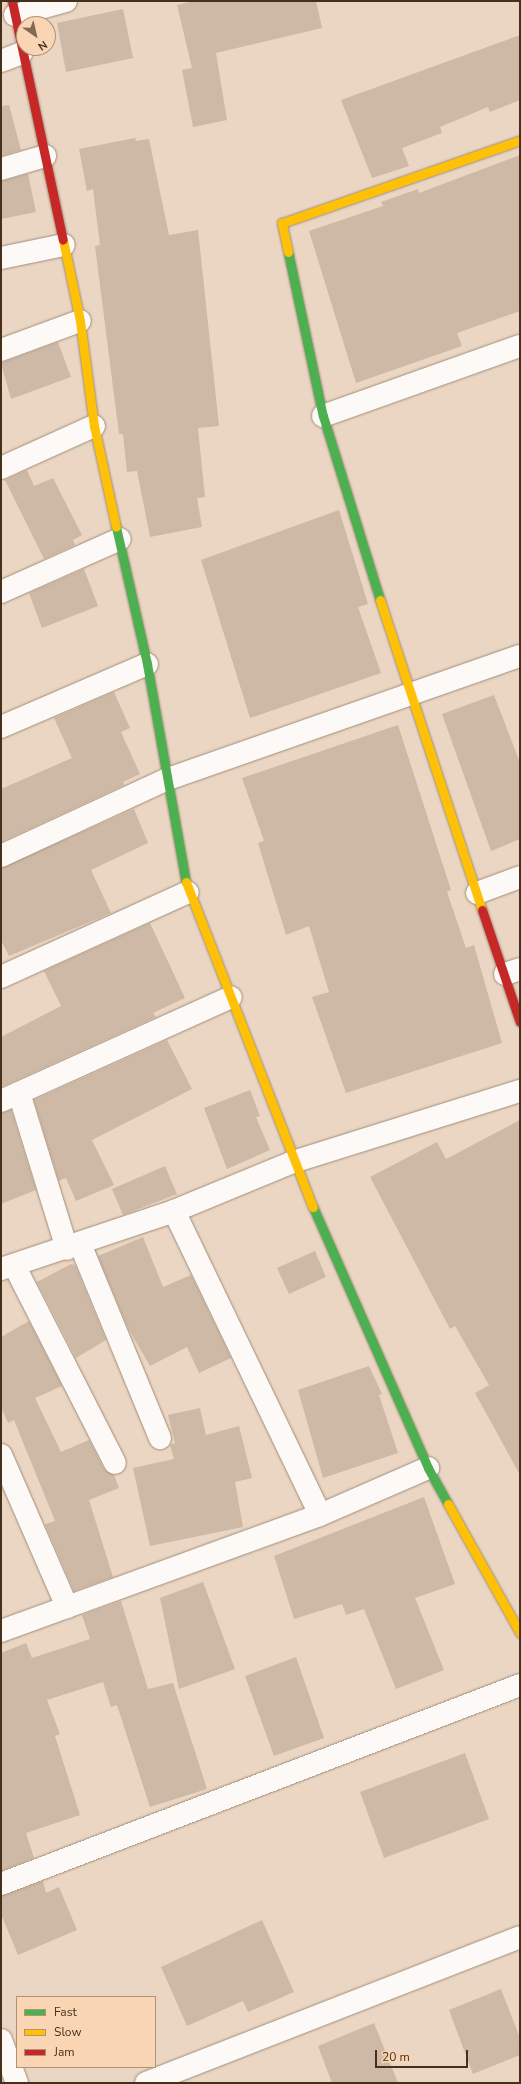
<!DOCTYPE html>
<style>
body{margin:0}
#map{position:relative;width:521px;height:2084px;overflow:hidden;background:#ead6c3;font-family:"Nunito Sans",sans-serif}
div>[style]{position:absolute}
.building>*{inset:0;background:#cdb9a6}
.roads{filter:drop-shadow(0 0 1px #a08d79) drop-shadow(0 0 1px #a08d79)}
.street>*{height:22px;margin:-11px;padding:0 11px;transform-origin:11px;border-radius:11px;background:#fcf9f6}
.fast>*{height:9px;margin:-4.5px;padding:0 4.5px;transform-origin:4.5px;border-radius:4.5px;background:#4caf50}
.slow>*{height:9px;margin:-4.5px;padding:0 4.5px;transform-origin:4.5px;border-radius:4.5px;background:#ffc107}
.jam>*{height:9px;margin:-4.5px;padding:0 4.5px;transform-origin:4.5px;border-radius:4.5px;background:#c62828}
span{translate:-50% -50%;white-space:nowrap;text-align:center;line-height:1.15;-webkit-text-stroke:3.5px #f9d5b4;paint-order:stroke}
.frame{position:absolute;inset:0;border:2px solid #473019;pointer-events:none}
.legend{position:absolute;left:16px;top:1996px;width:140px;height:72px;box-sizing:border-box;background:#f9d5b4;border:1px solid #b29376;margin:0;padding:5px 7px;list-style:none;font-size:12px;color:#473019}
.legend li{display:flex;align-items:center;gap:8px;height:20px}
.legend b{width:20px;border:1px solid #b29376}
.north{position:absolute;left:16px;top:16px;width:40px;height:40px;box-sizing:border-box;background:#f9d5b4;border:1px solid #b29376;border-radius:50%;rotate:146deg;font-size:11px;font-weight:700;line-height:16px;text-align:center;color:#473019}
.north::after{content:'';display:block;margin:auto;width:14px;height:18px;background:#806a54;clip-path:polygon(50% 0,100% 100%,50% 72%,0 100%)}
.scale{position:absolute;left:375px;top:2050px;width:93px;height:18px;box-sizing:border-box;border:2px solid #473019;border-top:0;padding-left:5px;font-size:12px;line-height:14px;white-space:nowrap;color:#473019;-webkit-text-stroke:3px #f9d5b4;paint-order:stroke}
</style>
<div id="map">
<div class="building">
<i style="clip-path:polygon(194px 1px,316px 1px,322px 28px,216px 53px,227px 120px,193px 127px,182px 70px,192px 68px,177px 5px)"></i>
<i style="clip-path:polygon(123px 9px,133px 58px,66px 72px,57px 23px)"></i>
<i style="clip-path:polygon(520px 35px,520px 100px,490px 112px,488px 107px,440px 127px,442px 133px,402px 148px,409px 166px,372px 178px,341px 100px)"></i>
<i style="clip-path:polygon(9px 105px,21px 150px,1px 156px,1px 106px)"></i>
<i style="clip-path:polygon(135px 138px,136px 141px,149px 139px,169px 235px,198px 230px,219px 426px,198px 428px,205px 497px,197px 498px,202px 527px,150px 537px,137px 471px,127px 472px,123px 434px,119px 434px,95px 246px,100px 245px,93px 189px,87px 191px,79px 149px)"></i>
<i style="clip-path:polygon(520px 155px,520px 311px,457px 333px,462px 346px,356px 383px,309px 231px,383px 206px,381px 202px,418px 189px,419px 193px)"></i>
<i style="clip-path:polygon(28px 174px,36px 212px,1px 219px,1px 181px)"></i>
<i style="clip-path:polygon(58px 342px,71px 377px,11px 399px,1px 363px)"></i>
<i style="clip-path:polygon(27px 470px,34px 486px,53px 478px,82px 535px,73px 540px,75px 545px,44px 559px,5px 480px)"></i>
<i style="clip-path:polygon(339px 510px,368px 604px,358px 607px,381px 673px,250px 718px,201px 560px)"></i>
<i style="clip-path:polygon(84px 569px,98px 606px,42px 628px,29px 593px)"></i>
<i style="clip-path:polygon(114px 692px,130px 728px,121px 732px,140px 774px,123px 782px,124px 785px,1px 842px,1px 789px,72px 758px,54px 718px)"></i>
<i style="clip-path:polygon(494px 695px,520px 763px,520px 839px,491px 851px,442px 714px)"></i>
<i style="clip-path:polygon(398px 725px,451px 890px,447px 892px,466px 948px,474px 945px,502px 1043px,346px 1093px,312px 997px,329px 992px,309px 926px,286px 935px,258px 843px,264px 841px,242px 778px)"></i>
<i style="clip-path:polygon(134px 809px,148px 843px,91px 870px,111px 913px,9px 956px,1px 940px,1px 868px)"></i>
<i style="clip-path:polygon(150px 923px,185px 998px,153px 1013px,156px 1017px,1px 1087px,1px 1037px,61px 1006px,44px 971px)"></i>
<i style="clip-path:polygon(167px 1040px,192px 1089px,92px 1140px,114px 1185px,76px 1201px,66px 1178px,59px 1181px,34px 1100px)"></i>
<i style="clip-path:polygon(250px 1090px,260px 1116px,256px 1117px,270px 1150px,227px 1169px,204px 1108px)"></i>
<i style="clip-path:polygon(11px 1110px,36px 1190px,1px 1204px,1px 1113px)"></i>
<i style="clip-path:polygon(520px 1120px,520px 1475px,475px 1393px,489px 1385px,455px 1326px,450px 1329px,370px 1177px,437px 1142px,446px 1159px)"></i>
<i style="clip-path:polygon(165px 1166px,177px 1194px,123px 1215px,112px 1189px)"></i>
<i style="clip-path:polygon(143px 1237px,163px 1287px,191px 1275px,231px 1358px,199px 1373px,187px 1347px,150px 1366px,128px 1328px,98px 1256px)"></i>
<i style="clip-path:polygon(315px 1251px,326px 1277px,289px 1294px,277px 1268px)"></i>
<i style="clip-path:polygon(71px 1264px,75px 1265px,106px 1340px,76px 1358px,37px 1282px)"></i>
<i style="clip-path:polygon(29px 1321px,62px 1386px,35px 1398px,61px 1452px,89px 1440px,104px 1469px,114px 1475px,119px 1488px,89px 1500px,113px 1577px,74px 1591px,45px 1524px,55px 1521px,14px 1420px,8px 1423px,1px 1407px,1px 1337px)"></i>
<i style="clip-path:polygon(369px 1366px,382px 1394px,379px 1395px,398px 1453px,323px 1478px,298px 1390px)"></i>
<i style="clip-path:polygon(200px 1408px,206px 1435px,239px 1426px,252px 1478px,235px 1482px,243px 1527px,150px 1546px,133px 1468px,174px 1459px,170px 1445px,175px 1443px,168px 1415px)"></i>
<i style="clip-path:polygon(424px 1497px,455px 1584px,415px 1598px,444px 1670px,396px 1689px,364px 1609px,346px 1615px,342px 1604px,294px 1619px,274px 1556px)"></i>
<i style="clip-path:polygon(203px 1582px,235px 1669px,179px 1689px,160px 1598px)"></i>
<i style="clip-path:polygon(121px 1601px,148px 1689px,173px 1683px,207px 1789px,150px 1807px,117px 1705px,111px 1707px,103px 1682px,47px 1700px,60px 1734px,55px 1736px,80px 1815px,26px 1833px,34px 1858px,1px 1871px,1px 1653px,26px 1643px,32px 1658px,90px 1639px,82px 1615px)"></i>
<i style="clip-path:polygon(296px 1657px,324px 1738px,274px 1756px,245px 1676px)"></i>
<i style="clip-path:polygon(465px 1753px,489px 1819px,384px 1858px,360px 1792px)"></i>
<i style="clip-path:polygon(43px 1881px,46px 1893px,59px 1887px,77px 1930px,18px 1955px,1px 1914px,1px 1896px)"></i>
<i style="clip-path:polygon(262px 1920px,294px 1992px,248px 2012px,243px 2001px,187px 2026px,161px 1967px)"></i>
<i style="clip-path:polygon(501px 1989px,520px 2038px,520px 2055px,473px 2074px,449px 2010px)"></i>
<i style="clip-path:polygon(374px 2023px,398px 2083px,332px 2083px,318px 2046px)"></i>
</div>
<div class="roads">
<div class="street">
<i style="left:15px;top:15px;width:53px;rotate:-15.4deg"></i>
<i style="left:1px;top:61px;width:22px;rotate:-21deg"></i>
<i style="left:1px;top:169px;width:46px;rotate:-16.5deg"></i>
<i style="left:1px;top:258px;width:64px;rotate:-11.7deg"></i>
<i style="left:1px;top:350px;width:84px;rotate:-20.2deg"></i>
<i style="left:323px;top:416px;width:209px;rotate:-19.6deg"></i>
<i style="left:1px;top:468px;width:102px;rotate:-24.3deg"></i>
<i style="left:1px;top:592px;width:130px;rotate:-24deg"></i>
<i style="left:1px;top:727px;width:159px;rotate:-23.3deg"></i>
<i style="left:1px;top:856px;width:184px;rotate:-24.8deg"></i>
<i style="left:168px;top:779px;width:373px;rotate:-19.3deg"></i>
<i style="left:477px;top:893px;width:46px;rotate:-20.4deg"></i>
<i style="left:505px;top:974px;width:16px;rotate:-18deg"></i>
<i style="left:1px;top:977px;width:205px;rotate:-24.4deg"></i>
<i style="left:19px;top:1093px;width:163px;rotate:72.9deg"></i>
<i style="left:1px;top:1101px;width:252px;rotate:-24.3deg"></i>
<i style="left:174px;top:1211px;width:337px;rotate:64.3deg"></i>
<i style="left:80px;top:1244px;width:210px;rotate:67.6deg"></i>
<i style="left:14px;top:1265px;width:222px;rotate:63deg"></i>
<i style="left:1px;top:1269px;width:182px;rotate:-18.5deg"></i>
<i style="left:174px;top:1211px;width:129px;rotate:-22.4deg"></i>
<i style="left:293px;top:1162px;width:238px;rotate:-17.4deg"></i>
<i style="left:1px;top:1455px;width:166px;rotate:66.5deg"></i>
<i style="left:1px;top:1631px;width:339px;rotate:-20deg"></i>
<i style="left:320px;top:1515px;width:118px;rotate:-23.5deg"></i>
<i style="left:1px;top:1884px;width:556px;rotate:-20.98deg"></i>
<i style="left:1px;top:2040px;width:46px;rotate:69.6deg"></i>
<i style="left:146px;top:2083px;width:401px;rotate:-21.3deg"></i>
</div>
<div class="fast">
<i style="left:288px;top:252px;width:168px;rotate:78deg"></i>
<i style="left:323px;top:416px;width:193px;rotate:72.8deg"></i>
<i style="left:116px;top:527px;width:140px;rotate:77.2deg"></i>
<i style="left:147px;top:664px;width:221px;rotate:79.9deg"></i>
<i style="left:313px;top:1207px;width:285px;rotate:66.2deg"></i>
<i style="left:428px;top:1468px;width:41px;rotate:60.9deg"></i>
</div>
<div class="slow">
<i style="left:63px;top:240px;width:83px;rotate:78.1deg"></i>
<i style="left:80px;top:321px;width:106px;rotate:82.4deg"></i>
<i style="left:94px;top:426px;width:103px;rotate:77.7deg"></i>
<i style="left:288px;top:252px;width:30px;rotate:-102deg"></i>
<i style="left:282px;top:223px;width:252px;rotate:-19.2deg"></i>
<i style="left:380px;top:600px;width:326px;rotate:71.8deg"></i>
<i style="left:186px;top:882px;width:349px;rotate:68.7deg"></i>
<i style="left:448px;top:1504px;width:148px;rotate:60.8deg"></i>
</div>
<div class="jam">
<i style="left:12px;top:1px;width:244px;rotate:78deg"></i>
<i style="left:482px;top:910px;width:118px;rotate:71.3deg"></i>
</div>
</div>
<div class="frame"></div>
<ul class="legend">
<li><b style="height:5px;background:#4caf50"></b>Fast</li>
<li><b style="height:5px;background:#ffc107"></b>Slow</li>
<li><b style="height:5px;background:#c62828"></b>Jam</li>
</ul>
<div class="north">N</div>
<div class="scale">20 m</div>
</div>
